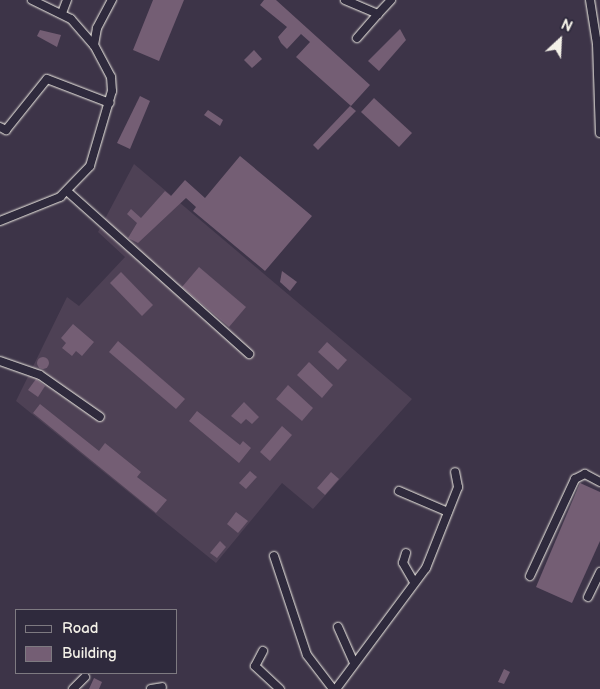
<!DOCTYPE html>
<style>
body{margin:0}
#map{position:relative;width:600px;height:689px;overflow:hidden;background:#3d3448;font-family:"Balsamiq Sans",sans-serif}
div>[style]{position:absolute}
.built>*{inset:0;background:#4e4155}
.building>*{inset:0;background:#745e74}
.round{border-radius:50%}
.roads{filter:drop-shadow(0 0 1px #f4f1e8) drop-shadow(0 0 1px #f4f1e8)}
.minor>*{height:8px;margin:-4px;padding:0 4px;transform-origin:4px;border-radius:4px;background:#2f2a3d}
span{translate:-50% -50%;white-space:nowrap;text-align:center;line-height:1.15;-webkit-text-stroke:5px #2f2a3d;paint-order:stroke}
.legend{position:absolute;left:15px;top:609px;width:162px;height:65px;box-sizing:border-box;background:#2f2a3d;border:1px solid #7e7a81;margin:0;padding:6px 9px;list-style:none;font-size:15px;color:#f4f1e8}
.legend li{display:flex;align-items:center;gap:10px;height:25px}
.legend b{width:25px;border:1px solid #7e7a81}
.north{position:absolute;left:535px;top:15px;width:50px;height:50px;-webkit-text-stroke:4px #2f2a3d;paint-order:stroke;rotate:25deg;font-size:14px;font-weight:700;line-height:20px;text-align:center;color:#f4f1e8}
.north::after{content:'';display:block;margin:auto;width:18px;height:22px;background:#f4f1e8;clip-path:polygon(50% 0,100% 100%,50% 72%,0 100%)}
</style>
<div id="map">
<div class="built">
<i style="clip-path:polygon(134px 164px,412px 399px,313px 509px,282px 483px,216px 563px,16px 401px,67px 297px,79px 306px,125px 257px,98px 232px)"></i>
</div>
<div class="building">
<i style="clip-path:polygon(153px 0,184px 0,159px 61px,133px 50px)"></i>
<i style="clip-path:polygon(264px 0,276px 0,370px 85px,351px 106px,296px 57px,310px 42px,301px 34px,287px 49px,281px 43px,278px 37px,287px 27px,260px 5px)"></i>
<i style="clip-path:polygon(400px 29px,406px 40px,379px 71px,368px 61px)"></i>
<i style="clip-path:polygon(40px 30px,61px 35px,57px 47px,37px 36px)"></i>
<i style="clip-path:polygon(254px 50px,262px 59px,252px 68px,244px 60px)"></i>
<i style="clip-path:polygon(140px 96px,150px 101px,130px 149px,117px 143px)"></i>
<i style="clip-path:polygon(374px 98px,412px 133px,399px 147px,361px 112px)"></i>
<i style="clip-path:polygon(350px 106px,356px 111px,318px 150px,313px 145px)"></i>
<i style="clip-path:polygon(208px 110px,223px 120px,220px 126px,204px 115px)"></i>
<i style="clip-path:polygon(240px 156px,312px 216px,265px 271px,193px 211px,196px 207px,186px 198px,138px 243px,128px 238px,137px 223px,127px 214px,131px 209px,141px 218px,165px 191px,171px 196px,185px 180px,205px 198px)"></i>
<i style="clip-path:polygon(199px 267px,246px 307px,229px 327px,182px 287px)"></i>
<i style="clip-path:polygon(282px 271px,297px 282px,290px 291px,280px 282px)"></i>
<i style="clip-path:polygon(121px 272px,153px 305px,142px 316px,110px 283px)"></i>
<i style="clip-path:polygon(73px 324px,94px 342px,82px 356px,76px 351px,72px 356px,62px 348px,66px 343px,61px 338px)"></i>
<i style="clip-path:polygon(118px 341px,185px 399px,176px 409px,109px 352px)"></i>
<i style="clip-path:polygon(327px 342px,347px 360px,338px 370px,318px 352px)"></i>
<i class="round" style="left:37px;top:357px;width:12px;height:12px"></i>
<i style="clip-path:polygon(309px 362px,333px 385px,322px 398px,297px 375px)"></i>
<i style="clip-path:polygon(36px 379px,45px 386px,38px 397px,28px 390px)"></i>
<i style="clip-path:polygon(288px 385px,313px 408px,302px 421px,276px 399px)"></i>
<i style="clip-path:polygon(244px 402px,259px 417px,252px 424px,246px 419px,241px 424px,231px 416px)"></i>
<i style="clip-path:polygon(40px 404px,99px 451px,105px 443px,141px 472px,137px 477px,167px 500px,156px 513px,33px 413px)"></i>
<i style="clip-path:polygon(197px 411px,240px 445px,243px 441px,251px 448px,239px 463px,189px 421px)"></i>
<i style="clip-path:polygon(282px 426px,292px 435px,270px 461px,260px 452px)"></i>
<i style="clip-path:polygon(250px 471px,257px 477px,246px 489px,239px 483px)"></i>
<i style="clip-path:polygon(331px 472px,339px 479px,325px 495px,317px 488px)"></i>
<i style="clip-path:polygon(580px 483px,600px 492px,600px 541px,572px 603px,536px 587px)"></i>
<i style="clip-path:polygon(236px 512px,248px 521px,238px 533px,227px 524px)"></i>
<i style="clip-path:polygon(220px 541px,226px 547px,217px 558px,210px 553px)"></i>
<i style="clip-path:polygon(504px 669px,510px 672px,504px 684px,498px 682px)"></i>
<i style="clip-path:polygon(94px 678px,102px 682px,99px 689px,89px 689px)"></i>
</div>
<div class="roads">
<div class="minor">
<i style="left:32px;top:0;width:43px;rotate:26deg"></i>
<i style="left:71px;top:19px;width:35px;rotate:49deg"></i>
<i style="left:345px;top:0;width:36px;rotate:23deg"></i>
<i style="left:378px;top:14px;width:19px;rotate:-47deg"></i>
<i style="left:590px;top:0;width:45px;rotate:81deg"></i>
<i style="left:597px;top:44px;width:89px;rotate:88.1deg"></i>
<i style="left:62px;top:13px;width:14px;rotate:-69deg"></i>
<i style="left:357px;top:38px;width:32px;rotate:-49deg"></i>
<i style="left:0;top:127px;width:7px;rotate:27deg"></i>
<i style="left:6px;top:130px;width:65px;rotate:-51.2deg"></i>
<i style="left:47px;top:79px;width:67px;rotate:20.9deg"></i>
<i style="left:68px;top:192px;width:243px;rotate:41.8deg"></i>
<i style="left:0;top:221px;width:65px;rotate:-21.8deg"></i>
<i style="left:60px;top:197px;width:43px;rotate:-45.9deg"></i>
<i style="left:90px;top:166px;width:78px;rotate:-73.7deg"></i>
<i style="left:112px;top:91px;width:14px;rotate:-94deg"></i>
<i style="left:111px;top:77px;width:36px;rotate:-118deg"></i>
<i style="left:94px;top:45px;width:17px;rotate:-80deg"></i>
<i style="left:97px;top:28px;width:32px;rotate:-62deg"></i>
<i style="left:0;top:361px;width:42px;rotate:19.3deg"></i>
<i style="left:40px;top:375px;width:73px;rotate:35deg"></i>
<i style="left:399px;top:491px;width:53px;rotate:23.2deg"></i>
<i style="left:406px;top:553px;width:10px;rotate:107deg"></i>
<i style="left:403px;top:563px;width:22px;rotate:60deg"></i>
<i style="left:274px;top:556px;width:104px;rotate:71.6deg"></i>
<i style="left:307px;top:655px;width:43px;rotate:52.6deg"></i>
<i style="left:530px;top:576px;width:107px;rotate:-65.1deg"></i>
<i style="left:575px;top:479px;width:11px;rotate:-27deg"></i>
<i style="left:585px;top:474px;width:17px;rotate:28deg"></i>
<i style="left:588px;top:597px;width:28px;rotate:-64deg"></i>
<i style="left:338px;top:627px;width:39px;rotate:66deg"></i>
<i style="left:263px;top:651px;width:17px;rotate:118deg"></i>
<i style="left:255px;top:666px;width:34px;rotate:43deg"></i>
<i style="left:73px;top:689px;width:17px;rotate:-45deg"></i>
<i style="left:151px;top:689px;width:11px;rotate:-10deg"></i>
<i style="left:336px;top:689px;width:151px;rotate:-53.4deg"></i>
<i style="left:426px;top:568px;width:87px;rotate:-68.4deg"></i>
<i style="left:458px;top:487px;width:15px;rotate:-101deg"></i>
</div>
</div>
<ul class="legend">
<li><b style="height:6px;background:#2f2a3d"></b>Road</li>
<li><b style="height:14px;background:#745e74"></b>Building</li>
</ul>
<div class="north">N</div>
</div>
